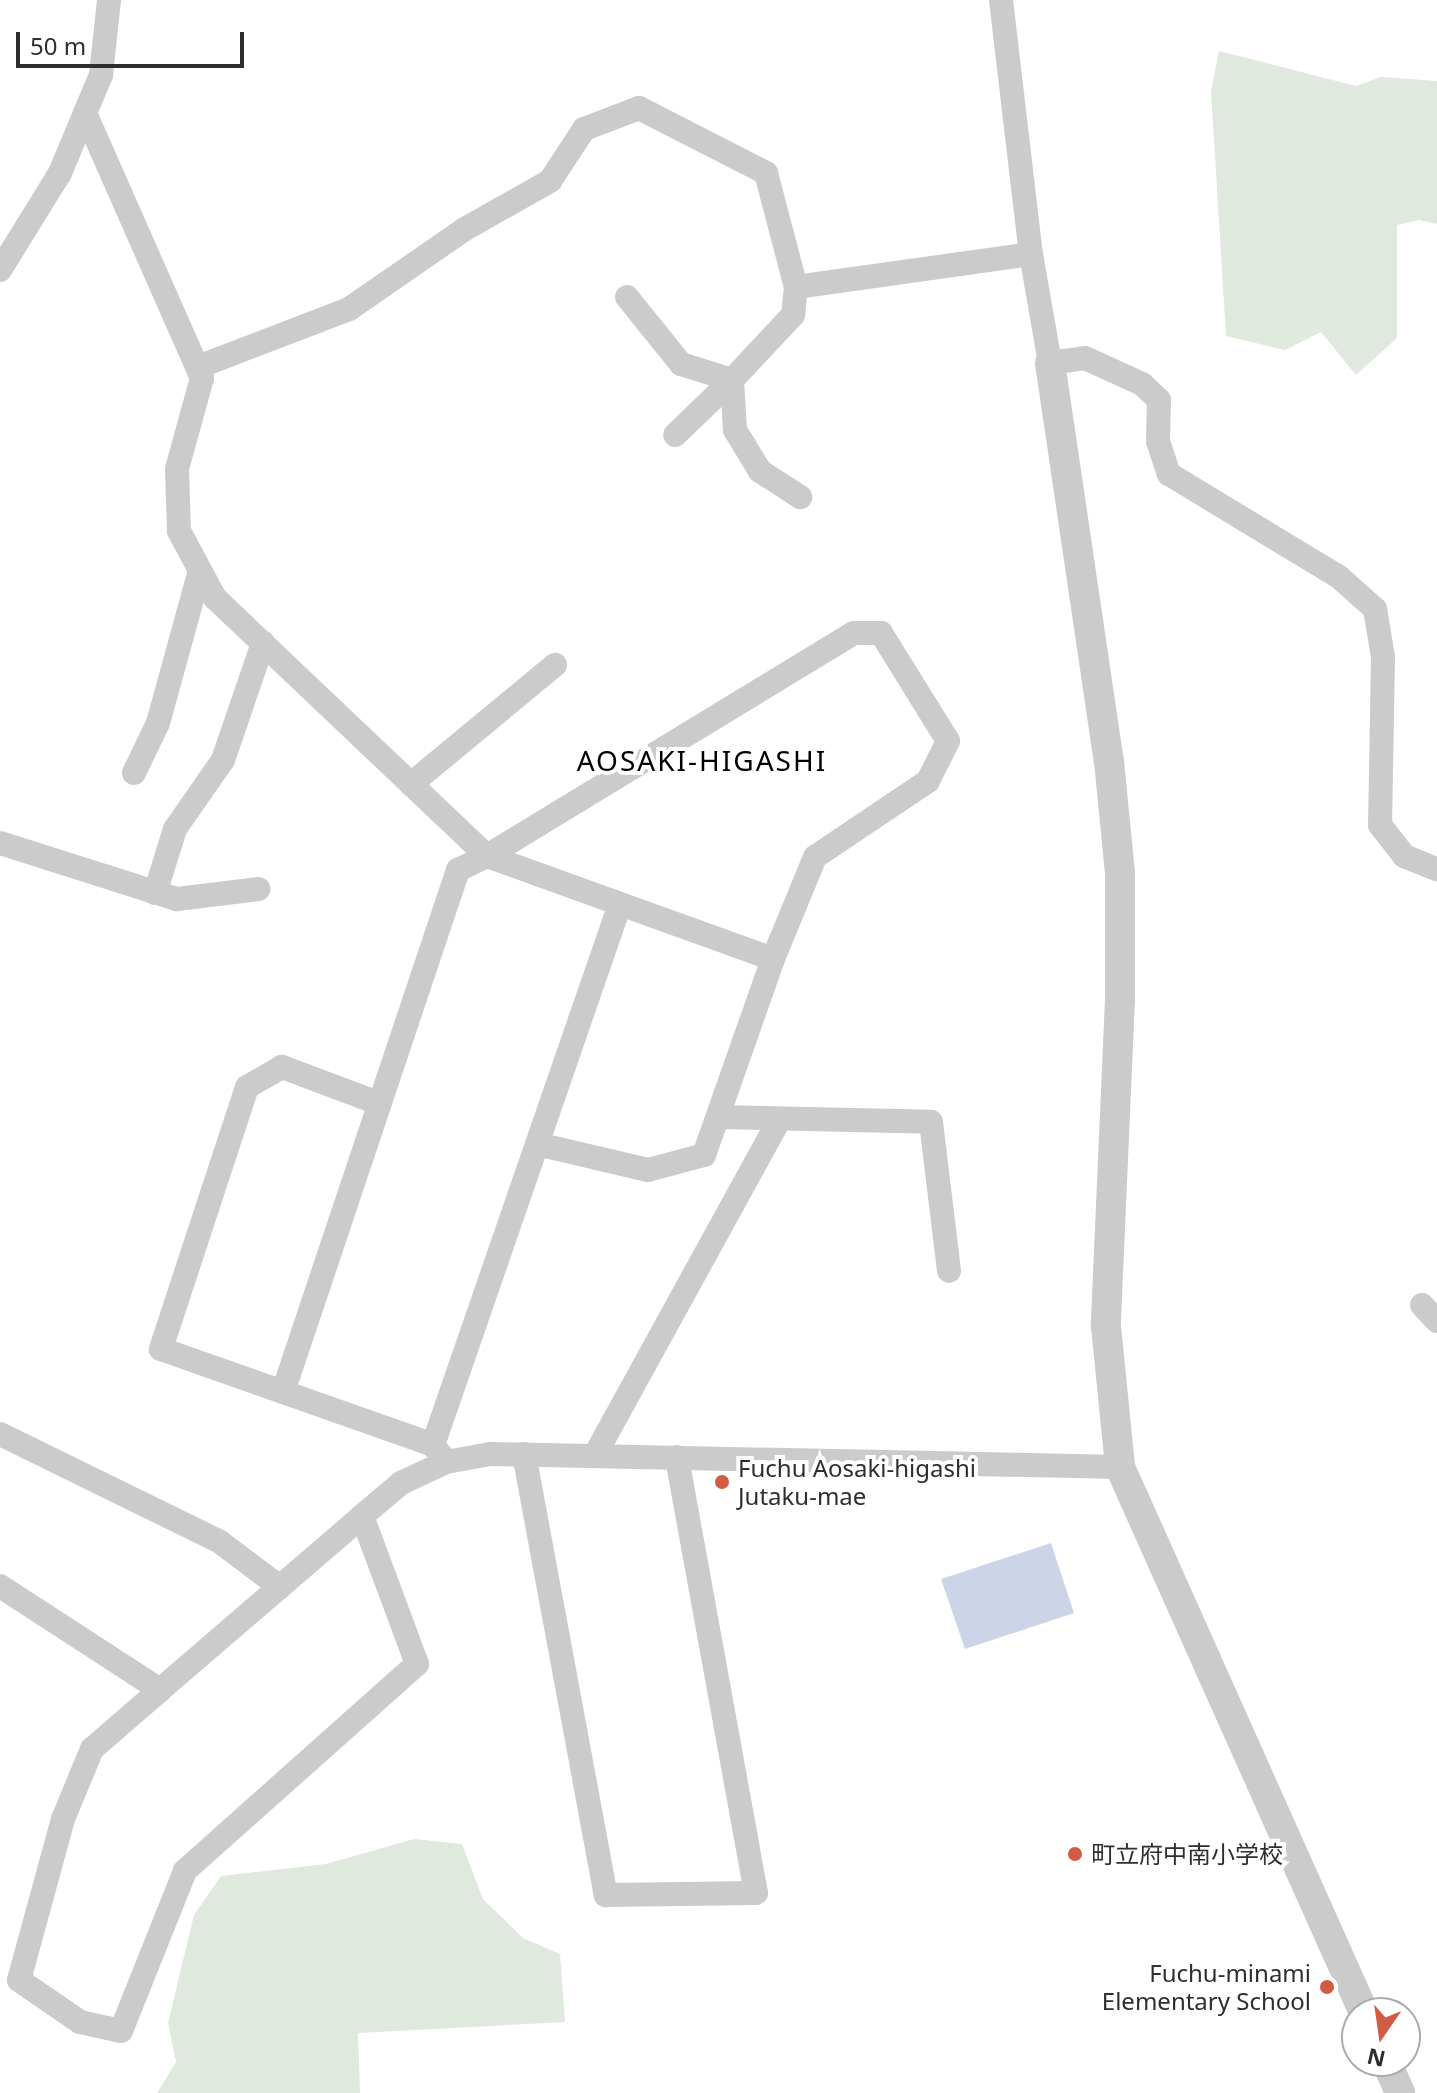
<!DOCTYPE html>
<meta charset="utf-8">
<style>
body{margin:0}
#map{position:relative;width:1437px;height:2093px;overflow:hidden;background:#fff;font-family:"Noto Sans","Noto Sans JP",sans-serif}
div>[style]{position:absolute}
.green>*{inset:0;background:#e0e9dd}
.water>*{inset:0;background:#cbd5e7}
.minor>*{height:24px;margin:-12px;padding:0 12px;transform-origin:12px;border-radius:12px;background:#cbcbcb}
.tertiary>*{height:30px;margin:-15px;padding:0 15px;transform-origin:15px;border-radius:15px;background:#cbcbcb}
.dots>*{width:22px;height:22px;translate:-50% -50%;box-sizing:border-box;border:4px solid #fff;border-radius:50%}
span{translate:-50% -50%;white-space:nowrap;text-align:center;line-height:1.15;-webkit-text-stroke:8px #fff;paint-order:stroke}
.poi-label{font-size:24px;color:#2e2e2e}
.left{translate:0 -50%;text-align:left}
.right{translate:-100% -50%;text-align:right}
.quarter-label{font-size:28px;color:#000;letter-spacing:2px}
.north{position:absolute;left:1341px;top:1997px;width:80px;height:80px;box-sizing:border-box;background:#fff;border:2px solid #ababab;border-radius:50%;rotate:193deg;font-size:22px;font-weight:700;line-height:32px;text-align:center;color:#2e2e2e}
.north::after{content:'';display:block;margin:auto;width:28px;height:36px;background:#d25b43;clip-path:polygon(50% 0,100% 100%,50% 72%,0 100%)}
.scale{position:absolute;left:16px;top:32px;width:228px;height:36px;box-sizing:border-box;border:4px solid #2e2e2e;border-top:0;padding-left:10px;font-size:24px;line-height:28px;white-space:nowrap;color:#2e2e2e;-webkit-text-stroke:6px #fff;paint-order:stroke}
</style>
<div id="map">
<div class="green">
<i style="clip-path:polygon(1219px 51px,1356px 86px,1381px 77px,1437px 81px,1437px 224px,1419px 220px,1397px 225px,1397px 338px,1356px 375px,1321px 332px,1285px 350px,1226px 336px,1211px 91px)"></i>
<i style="clip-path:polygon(414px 1839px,462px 1844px,483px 1899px,523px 1938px,560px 1954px,565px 2022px,358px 2033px,360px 2093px,157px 2093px,176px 2062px,168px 2023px,194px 1915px,221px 1876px,326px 1864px)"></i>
</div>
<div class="water">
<i style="clip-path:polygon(1051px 1543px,1074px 1613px,965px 1649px,941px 1579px)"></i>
</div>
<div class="minor">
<i style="left:1001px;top:0;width:256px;rotate:83.3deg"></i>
<i style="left:1031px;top:254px;width:111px;rotate:80.1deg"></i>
<i style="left:1050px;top:363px;width:35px;rotate:-8deg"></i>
<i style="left:1085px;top:358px;width:63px;rotate:24.5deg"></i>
<i style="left:1142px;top:384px;width:23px;rotate:43deg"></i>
<i style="left:1159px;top:400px;width:41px;rotate:91.4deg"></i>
<i style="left:1158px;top:441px;width:35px;rotate:72deg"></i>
<i style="left:1169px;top:474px;width:199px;rotate:31.2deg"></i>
<i style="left:1339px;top:577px;width:48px;rotate:41.6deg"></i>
<i style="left:1375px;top:609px;width:49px;rotate:80.5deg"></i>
<i style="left:1383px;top:657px;width:168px;rotate:91deg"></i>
<i style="left:1380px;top:825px;width:39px;rotate:52deg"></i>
<i style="left:1404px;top:856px;width:35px;rotate:22deg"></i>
<i style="left:85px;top:113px;width:290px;rotate:66.2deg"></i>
<i style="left:202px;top:378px;width:94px;rotate:105.4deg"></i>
<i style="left:177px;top:469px;width:62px;rotate:88.2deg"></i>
<i style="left:179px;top:531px;width:76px;rotate:61.8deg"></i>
<i style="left:215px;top:598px;width:375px;rotate:43.5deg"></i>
<i style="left:487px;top:856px;width:304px;rotate:19.8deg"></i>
<i style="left:0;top:270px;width:114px;rotate:-58.3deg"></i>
<i style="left:60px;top:173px;width:106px;rotate:-67.3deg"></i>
<i style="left:101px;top:75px;width:75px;rotate:-83.9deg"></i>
<i style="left:796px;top:287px;width:28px;rotate:96deg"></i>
<i style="left:793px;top:315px;width:89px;rotate:133.2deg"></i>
<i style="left:732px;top:380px;width:50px;rotate:86.6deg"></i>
<i style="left:735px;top:430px;width:48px;rotate:58.6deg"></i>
<i style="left:760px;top:471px;width:48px;rotate:33deg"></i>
<i style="left:627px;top:297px;width:86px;rotate:51.1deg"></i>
<i style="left:681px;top:364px;width:53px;rotate:17.4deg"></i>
<i style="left:732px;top:380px;width:79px;rotate:136deg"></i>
<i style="left:198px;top:367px;width:162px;rotate:-21deg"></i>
<i style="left:349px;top:309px;width:141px;rotate:-34.6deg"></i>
<i style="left:465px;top:229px;width:98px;rotate:-29.5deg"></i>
<i style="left:550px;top:181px;width:62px;rotate:-56.8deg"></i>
<i style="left:584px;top:129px;width:59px;rotate:-20.9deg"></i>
<i style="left:639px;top:108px;width:143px;rotate:27.1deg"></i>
<i style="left:766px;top:173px;width:118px;rotate:75.3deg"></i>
<i style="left:796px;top:287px;width:237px;rotate:-8deg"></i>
<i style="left:134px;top:773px;width:55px;rotate:-64.4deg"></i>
<i style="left:158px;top:723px;width:158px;rotate:-74.6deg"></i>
<i style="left:411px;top:784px;width:187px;rotate:-39.6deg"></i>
<i style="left:0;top:843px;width:186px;rotate:17.6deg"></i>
<i style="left:177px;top:899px;width:82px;rotate:-7deg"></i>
<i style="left:155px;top:893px;width:67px;rotate:-72.6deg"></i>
<i style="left:175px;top:829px;width:84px;rotate:-55.2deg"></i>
<i style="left:223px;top:760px;width:124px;rotate:-71.1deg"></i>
<i style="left:378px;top:1103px;width:103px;rotate:-159.4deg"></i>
<i style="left:282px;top:1067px;width:40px;rotate:150.3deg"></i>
<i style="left:247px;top:1087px;width:276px;rotate:108.2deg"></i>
<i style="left:161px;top:1349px;width:288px;rotate:19.4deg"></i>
<i style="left:718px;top:1117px;width:213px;rotate:1.3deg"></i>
<i style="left:931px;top:1122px;width:150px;rotate:83.1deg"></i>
<i style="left:1422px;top:1305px;width:22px;rotate:47deg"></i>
<i style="left:283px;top:1392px;width:551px;rotate:-71.47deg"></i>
<i style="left:458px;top:870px;width:32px;rotate:-26deg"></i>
<i style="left:487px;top:856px;width:429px;rotate:-31.3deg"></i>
<i style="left:854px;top:633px;width:27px"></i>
<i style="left:881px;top:633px;width:127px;rotate:58.2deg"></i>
<i style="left:948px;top:741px;width:45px;rotate:116.6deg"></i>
<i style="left:928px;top:781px;width:136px;rotate:146.1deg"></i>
<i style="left:815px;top:857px;width:110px;rotate:112.4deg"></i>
<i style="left:773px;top:959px;width:208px;rotate:109.4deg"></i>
<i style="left:704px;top:1155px;width:58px;rotate:165deg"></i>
<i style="left:648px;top:1170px;width:114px;rotate:-166.8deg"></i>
<i style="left:0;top:1434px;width:245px;rotate:26.1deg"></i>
<i style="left:220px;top:1542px;width:75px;rotate:36.9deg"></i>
<i style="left:524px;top:1454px;width:449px;rotate:79.5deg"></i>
<i style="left:606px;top:1895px;width:150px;rotate:-0.8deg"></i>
<i style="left:756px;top:1893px;width:443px;rotate:-100.3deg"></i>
<i style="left:441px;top:1455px;width:13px;rotate:-129deg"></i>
<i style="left:433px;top:1445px;width:572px;rotate:-70.93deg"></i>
<i style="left:595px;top:1455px;width:384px;rotate:-61.2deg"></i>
<i style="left:362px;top:1516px;width:158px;rotate:69.6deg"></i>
<i style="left:417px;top:1664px;width:311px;rotate:138.3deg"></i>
<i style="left:185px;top:1871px;width:172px;rotate:111.8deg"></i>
<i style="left:121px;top:2031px;width:42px;rotate:-167.6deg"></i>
<i style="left:80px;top:2022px;width:74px;rotate:-145.5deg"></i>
<i style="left:19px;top:1980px;width:167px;rotate:-74.7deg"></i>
<i style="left:63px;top:1819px;width:76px;rotate:-67.5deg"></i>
<i style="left:92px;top:1749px;width:90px;rotate:-40.9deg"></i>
<i style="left:160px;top:1690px;width:267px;rotate:-40.7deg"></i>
<i style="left:362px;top:1516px;width:51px;rotate:-40.2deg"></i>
<i style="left:401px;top:1483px;width:50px;rotate:-25deg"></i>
<i style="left:446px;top:1462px;width:45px;rotate:-10.3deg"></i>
<i style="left:490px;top:1454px;width:630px;rotate:1.18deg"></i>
<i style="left:0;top:1586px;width:191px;rotate:33deg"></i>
</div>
<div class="tertiary">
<i style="left:1050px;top:363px;width:402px;rotate:81.6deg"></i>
<i style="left:1109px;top:761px;width:113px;rotate:84.4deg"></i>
<i style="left:1120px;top:873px;width:126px;rotate:90deg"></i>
<i style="left:1120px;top:999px;width:327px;rotate:92.5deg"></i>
<i style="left:1106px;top:1326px;width:142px;rotate:84.3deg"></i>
<i style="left:1120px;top:1467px;width:598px;rotate:65.92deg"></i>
<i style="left:1386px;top:2061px;width:35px;rotate:66deg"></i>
</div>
<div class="dots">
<i style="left:722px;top:1482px;background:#d25b43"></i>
<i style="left:1075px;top:1854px;background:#d25b43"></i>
<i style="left:1327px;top:1987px;background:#d25b43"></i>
</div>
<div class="poi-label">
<span class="left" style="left:738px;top:1482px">Fuchu Aosaki-higashi<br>Jutaku-mae</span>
<span class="left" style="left:1091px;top:1854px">町立府中南小学校</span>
<span class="right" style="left:1311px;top:1987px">Fuchu-minami<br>Elementary School</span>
</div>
<div class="quarter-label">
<span style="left:702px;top:760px">AOSAKI-HIGASHI</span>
</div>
<div class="north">N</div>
<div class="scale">50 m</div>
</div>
